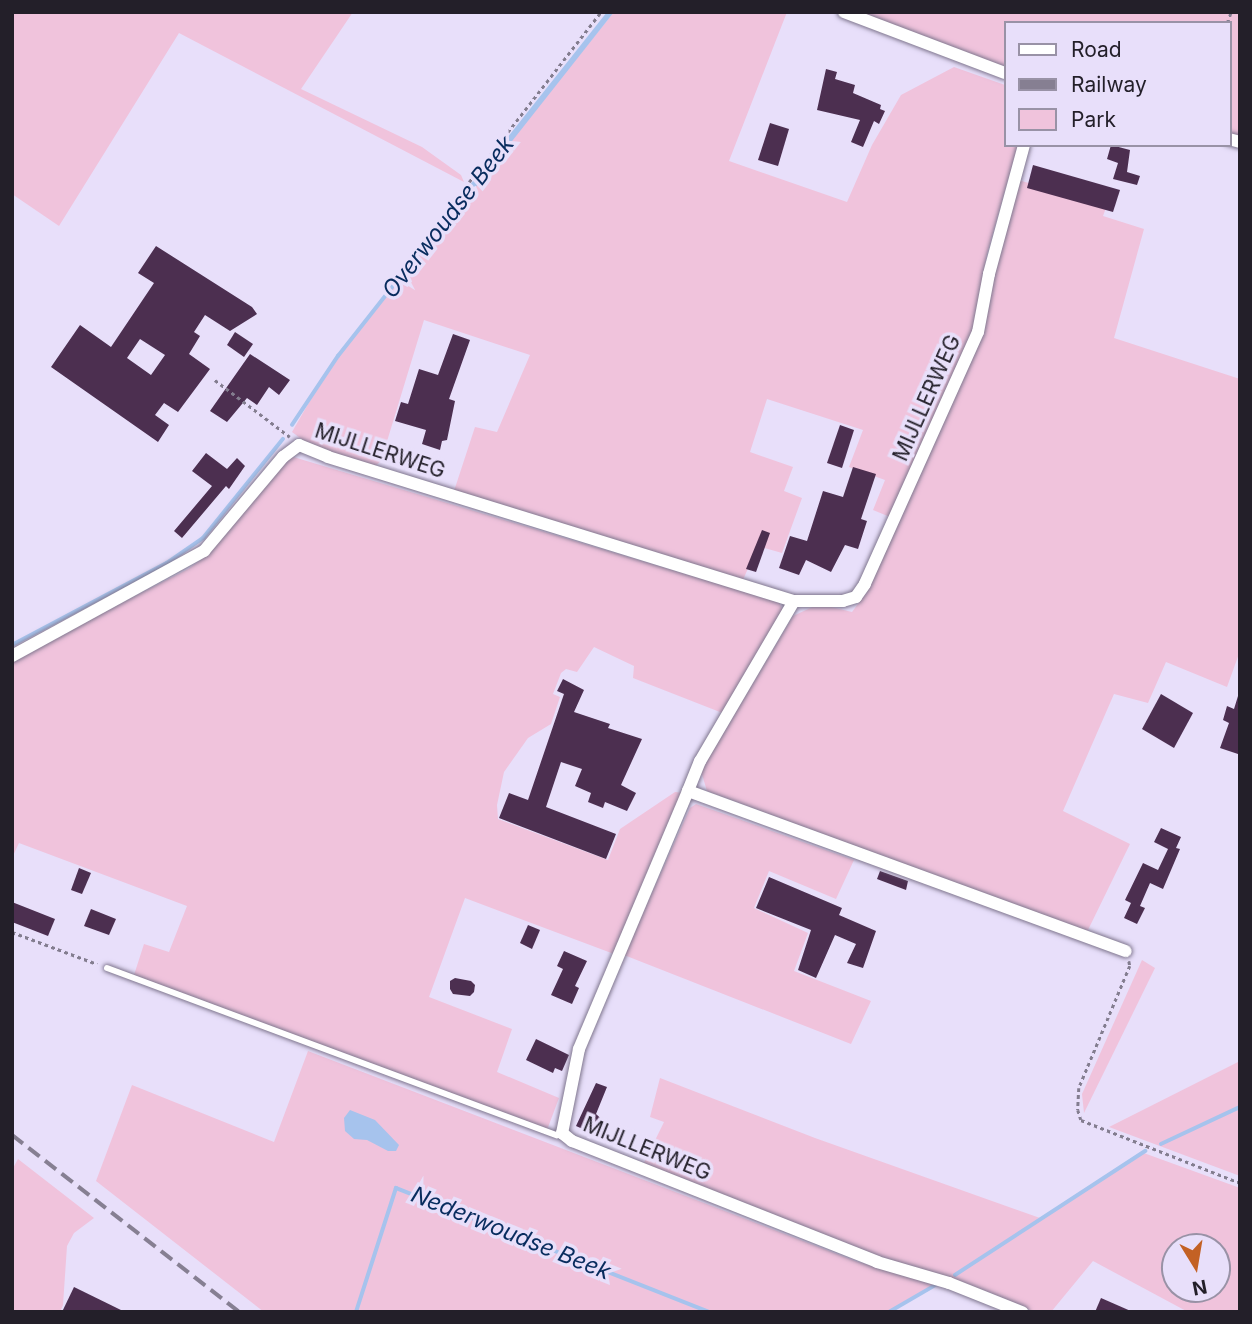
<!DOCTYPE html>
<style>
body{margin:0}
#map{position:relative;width:1252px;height:1324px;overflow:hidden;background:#e8dffa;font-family:Inter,sans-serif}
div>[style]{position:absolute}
.green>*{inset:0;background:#f0c3dc}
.water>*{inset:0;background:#a6c3ed}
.stream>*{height:3.5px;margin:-1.75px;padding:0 1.75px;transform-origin:1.75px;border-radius:1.75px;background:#a6c3ed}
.building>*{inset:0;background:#4c2f50}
.path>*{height:2.5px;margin-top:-1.25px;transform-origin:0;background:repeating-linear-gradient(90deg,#837d8f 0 3.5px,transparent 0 7px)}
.roads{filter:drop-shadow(0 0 2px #7f768e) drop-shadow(0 0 2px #7f768e)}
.service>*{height:6px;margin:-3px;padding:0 3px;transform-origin:3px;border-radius:3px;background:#fff}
.minor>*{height:12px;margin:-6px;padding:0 6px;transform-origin:6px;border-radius:6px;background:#fff}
.rail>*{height:3.5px;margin-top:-1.75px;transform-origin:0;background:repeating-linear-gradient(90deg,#867f92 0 14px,transparent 0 21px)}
span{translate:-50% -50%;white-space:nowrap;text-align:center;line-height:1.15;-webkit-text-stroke:7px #e8dffa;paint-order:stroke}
.street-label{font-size:21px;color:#231f29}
.water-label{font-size:23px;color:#082c5e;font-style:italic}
.frame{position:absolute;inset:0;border:14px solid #231f29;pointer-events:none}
.legend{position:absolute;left:1004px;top:21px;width:228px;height:126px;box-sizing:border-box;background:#e8dffa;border:2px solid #9992a6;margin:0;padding:9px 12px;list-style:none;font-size:21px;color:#231f29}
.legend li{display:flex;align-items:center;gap:14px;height:35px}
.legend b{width:35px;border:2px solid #9992a6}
.north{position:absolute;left:1161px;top:1233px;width:70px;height:70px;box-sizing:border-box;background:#e8dffa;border:2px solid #9992a6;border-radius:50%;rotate:169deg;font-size:19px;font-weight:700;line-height:28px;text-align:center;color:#231f29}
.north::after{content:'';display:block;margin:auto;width:24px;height:32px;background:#c36124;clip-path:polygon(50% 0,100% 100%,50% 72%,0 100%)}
</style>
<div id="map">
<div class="green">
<i style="clip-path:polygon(12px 12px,353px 12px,301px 89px,422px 147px,461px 175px,464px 182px,179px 33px,59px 226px,12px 194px)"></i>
<i style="clip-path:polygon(614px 12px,787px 12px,729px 161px,847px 202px,872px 145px,901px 95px,954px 67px,1005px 85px,1005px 145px,1018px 145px,987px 254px,971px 340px,890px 517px,873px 510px,885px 480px,849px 467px,863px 430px,767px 399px,750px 452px,793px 467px,784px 491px,802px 498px,782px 553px,758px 546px,742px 582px,454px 491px,475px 427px,497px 432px,530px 355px,424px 320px,381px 461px,374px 467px,311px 446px,292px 432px,334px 359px)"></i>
<i style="clip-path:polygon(848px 12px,1240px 12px,1240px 139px,1229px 135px,1229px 23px,1005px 23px,1005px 71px)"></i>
<i style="clip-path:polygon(1018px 180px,1107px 205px,1103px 216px,1144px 229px,1114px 338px,1240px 379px,1240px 651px,1227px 687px,1166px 662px,1148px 703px,1114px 694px,1063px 811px,1130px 844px,1087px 932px,707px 791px,701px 771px,793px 616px,819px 604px,852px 612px,866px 593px,985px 329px,987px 300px)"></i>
<i style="clip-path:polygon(290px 456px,779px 602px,783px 611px,725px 714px,633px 678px,634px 666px,594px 647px,577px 672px,566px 669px,561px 673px,553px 694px,560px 697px,551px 724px,528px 738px,504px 772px,497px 805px,498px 819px,608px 860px,620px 829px,675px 792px,683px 793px,614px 954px,465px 898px,429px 997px,512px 1029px,497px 1072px,559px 1098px,547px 1130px,134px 975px,144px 944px,169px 952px,187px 906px,19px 843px,12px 858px,12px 659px,188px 569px,209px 554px)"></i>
<i style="clip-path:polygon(696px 804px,854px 860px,836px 899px,769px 871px,754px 908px,808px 933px,794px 971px,871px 1001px,851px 1044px,624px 955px,690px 808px)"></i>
<i style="clip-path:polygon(1142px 960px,1155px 968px,1084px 1113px,1082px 1094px)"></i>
<i style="clip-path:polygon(308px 1051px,858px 1262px,938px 1283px,890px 1312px,264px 1312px,96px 1181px,132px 1085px,274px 1142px)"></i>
<i style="clip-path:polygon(1240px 1061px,1240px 1176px,1109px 1127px)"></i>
<i style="clip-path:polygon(evenodd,660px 1078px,815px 1138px,1040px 1218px,1141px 1152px,1240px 1188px,1240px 1312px,1188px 1312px,1093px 1261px,1051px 1312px,1035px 1312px,991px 1293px,902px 1265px,642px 1167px,664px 1122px,650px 1117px,660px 1078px,1175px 1247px,1217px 1247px,1217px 1289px,1175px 1289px,1175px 1247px)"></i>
<i style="clip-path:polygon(18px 1159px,94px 1218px,74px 1233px,67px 1246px,63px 1305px,60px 1312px,12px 1312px,12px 1170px)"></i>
</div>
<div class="water">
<i style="clip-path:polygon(607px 12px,614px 12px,471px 193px,469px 186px)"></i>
<i style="clip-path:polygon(350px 1110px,375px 1120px,399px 1145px,396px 1151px,388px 1151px,367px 1140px,354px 1139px,345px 1131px,344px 1118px)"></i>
</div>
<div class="stream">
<i style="left:292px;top:425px;width:83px;rotate:-56.3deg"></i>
<i style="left:338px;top:356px;width:216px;rotate:-51.8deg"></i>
<i style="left:12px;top:645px;width:175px;rotate:-27.9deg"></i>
<i style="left:167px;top:563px;width:44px;rotate:-34.8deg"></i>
<i style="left:203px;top:538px;width:127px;rotate:-51.1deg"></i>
<i style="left:1161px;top:1144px;width:87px;rotate:-25.1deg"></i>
<i style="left:955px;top:1275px;width:227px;rotate:-33.1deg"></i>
<i style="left:356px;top:1312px;width:130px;rotate:-72.1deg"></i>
<i style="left:396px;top:1188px;width:337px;rotate:21.6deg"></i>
<i style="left:889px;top:1312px;width:58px;rotate:-30.1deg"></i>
</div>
<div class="building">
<i style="clip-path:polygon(826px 69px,837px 72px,835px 79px,855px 85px,853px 93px,881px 105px,880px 109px,885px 111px,879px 124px,874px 121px,863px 147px,851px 142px,860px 120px,817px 110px)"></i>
<i style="clip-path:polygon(770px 123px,789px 129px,778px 166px,758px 160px)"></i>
<i style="clip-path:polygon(1111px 145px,1130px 150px,1127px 172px,1140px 176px,1137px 185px,1113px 179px,1118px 163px,1107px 159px)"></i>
<i style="clip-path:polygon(1033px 165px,1120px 190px,1113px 212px,1027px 188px)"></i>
<i style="clip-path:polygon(evenodd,156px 246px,252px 307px,257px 314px,230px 331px,205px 315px,194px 332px,200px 336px,189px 354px,210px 369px,178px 412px,164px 403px,155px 415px,169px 425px,158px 442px,51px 367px,80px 325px,111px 347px,154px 283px,138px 273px,156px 246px,140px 339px,165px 355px,151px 375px,127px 358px,140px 339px)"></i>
<i style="clip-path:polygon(235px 332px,253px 344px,244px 357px,227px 345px)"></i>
<i style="clip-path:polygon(453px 334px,470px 340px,449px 399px,455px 401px,447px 440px,442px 441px,440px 450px,422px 444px,426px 430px,395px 421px,401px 402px,408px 404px,419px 369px,438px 375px)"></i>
<i style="clip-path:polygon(250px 354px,290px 380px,279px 395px,269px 387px,257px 405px,247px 398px,227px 422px,210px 411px)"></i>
<i style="clip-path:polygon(840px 425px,854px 430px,842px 468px,827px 463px)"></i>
<i style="clip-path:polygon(206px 453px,227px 469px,237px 458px,245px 466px,229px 489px,226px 486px,182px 538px,174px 531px,212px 486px,192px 471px)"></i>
<i style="clip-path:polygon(853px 467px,876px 474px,861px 519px,867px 521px,858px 549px,845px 545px,831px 572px,806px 560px,799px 575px,779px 568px,790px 536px,807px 541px,823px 491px,843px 497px)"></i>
<i style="clip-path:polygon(762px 530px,770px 533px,756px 572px,746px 569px)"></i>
<i style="clip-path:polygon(563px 679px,584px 690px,574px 712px,610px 724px,608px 728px,642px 739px,621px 785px,636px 793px,627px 811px,605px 802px,603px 808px,588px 802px,591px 793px,575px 786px,582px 769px,561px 762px,546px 807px,616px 834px,606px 859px,499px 818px,509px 793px,528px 800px,564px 694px,557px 691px)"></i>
<i style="clip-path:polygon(1161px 694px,1193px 713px,1174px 748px,1142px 729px)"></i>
<i style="clip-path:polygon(1238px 696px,1240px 749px,1238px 754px,1220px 748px,1229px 723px,1223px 720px,1227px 706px,1234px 709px)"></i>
<i style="clip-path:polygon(1161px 828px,1181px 837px,1176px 848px,1180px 849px,1163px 889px,1150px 883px,1140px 906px,1145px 908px,1137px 924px,1124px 918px,1131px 903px,1125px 900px,1143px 863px,1158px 870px,1168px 849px,1154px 842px)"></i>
<i style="clip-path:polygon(79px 868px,91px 873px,82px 894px,71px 890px)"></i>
<i style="clip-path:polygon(880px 871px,908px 881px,906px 890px,877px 879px)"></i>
<i style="clip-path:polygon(769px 877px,842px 908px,839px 915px,876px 931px,863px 968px,847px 963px,856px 944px,835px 935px,816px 978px,798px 970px,811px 930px,756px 908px)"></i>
<i style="clip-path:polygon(12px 902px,55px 919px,48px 936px,12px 922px)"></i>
<i style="clip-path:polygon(91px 909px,116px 919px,109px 935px,84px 926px)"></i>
<i style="clip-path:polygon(528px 925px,540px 930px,532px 949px,520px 943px)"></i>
<i style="clip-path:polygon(564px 951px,587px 961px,575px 986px,579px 988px,572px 1004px,551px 995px,563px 969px,557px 966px)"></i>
<i style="clip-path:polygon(455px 978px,471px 981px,475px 985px,474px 992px,470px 996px,453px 994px,450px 989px,450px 981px)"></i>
<i style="clip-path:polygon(536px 1039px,569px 1055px,562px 1071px,555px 1068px,553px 1073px,526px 1060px)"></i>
<i style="clip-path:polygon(596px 1083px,607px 1087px,596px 1114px,610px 1127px,603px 1138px,576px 1126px)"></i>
<i style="clip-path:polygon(74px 1287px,125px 1312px,62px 1312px)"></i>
<i style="clip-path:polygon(1101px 1298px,1133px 1312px,1095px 1312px)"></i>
</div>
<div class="path">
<i style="left:1227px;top:23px;width:12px;rotate:-70deg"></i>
<i style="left:469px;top:182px;width:215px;rotate:-52.2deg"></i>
<i style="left:215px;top:380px;width:94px;rotate:37.2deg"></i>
<i style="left:12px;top:932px;width:91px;rotate:20.6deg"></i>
<i style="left:1129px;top:961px;width:5px;rotate:79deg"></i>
<i style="left:1130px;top:966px;width:132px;rotate:112.7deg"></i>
<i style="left:1079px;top:1088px;width:22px;rotate:93deg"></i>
<i style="left:1078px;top:1110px;width:10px;rotate:73deg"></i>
<i style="left:1081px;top:1120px;width:171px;rotate:21.6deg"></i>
</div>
<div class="roads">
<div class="service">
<i style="left:107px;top:968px;width:480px;rotate:20.4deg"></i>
<i style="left:557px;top:1135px;width:5px;rotate:-22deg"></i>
</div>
<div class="minor">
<i style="left:844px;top:12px;width:172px;rotate:20.8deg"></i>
<i style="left:1229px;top:139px;width:11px;rotate:15deg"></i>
<i style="left:1024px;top:145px;width:134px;rotate:105.2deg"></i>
<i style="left:989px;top:274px;width:59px;rotate:100.7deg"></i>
<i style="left:978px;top:332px;width:276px;rotate:114.2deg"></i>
<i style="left:865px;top:584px;width:16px;rotate:125deg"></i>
<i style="left:856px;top:597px;width:14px;rotate:163deg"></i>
<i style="left:843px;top:601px;width:49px;rotate:180deg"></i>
<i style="left:794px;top:601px;width:186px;rotate:120.4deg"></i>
<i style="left:700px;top:761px;width:32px;rotate:112deg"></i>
<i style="left:688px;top:791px;width:466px;rotate:20.1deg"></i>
<i style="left:12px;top:656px;width:219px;rotate:-28.7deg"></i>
<i style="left:204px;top:551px;width:123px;rotate:-50deg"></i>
<i style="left:283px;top:457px;width:20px;rotate:-37deg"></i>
<i style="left:299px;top:445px;width:31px;rotate:22deg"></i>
<i style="left:328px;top:457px;width:488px;rotate:17.2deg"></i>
<i style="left:688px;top:791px;width:280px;rotate:112.9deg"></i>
<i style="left:579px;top:1049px;width:86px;rotate:101.4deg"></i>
<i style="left:562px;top:1133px;width:13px;rotate:39deg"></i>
<i style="left:572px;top:1141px;width:328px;rotate:21.6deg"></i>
<i style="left:877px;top:1262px;width:75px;rotate:16.3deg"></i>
<i style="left:949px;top:1283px;width:79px;rotate:21.7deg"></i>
</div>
</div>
<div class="rail">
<i style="left:12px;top:1135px;width:288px;rotate:37.9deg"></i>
</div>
<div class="street-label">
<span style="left:927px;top:398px;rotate:-66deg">MIJLLERWEG</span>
<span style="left:380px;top:451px;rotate:18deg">MIJLLERWEG</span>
<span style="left:647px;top:1149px;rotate:22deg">MIJLLERWEG</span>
</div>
<div class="water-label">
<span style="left:448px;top:217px;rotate:-52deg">Overwoudse Beek</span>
<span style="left:511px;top:1233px;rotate:22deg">Nederwoudse Beek</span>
</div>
<div class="frame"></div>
<ul class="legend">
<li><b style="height:9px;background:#fff"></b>Road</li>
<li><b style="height:9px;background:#867f92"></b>Railway</li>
<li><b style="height:19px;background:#f0c3dc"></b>Park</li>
</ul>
<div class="north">N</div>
</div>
